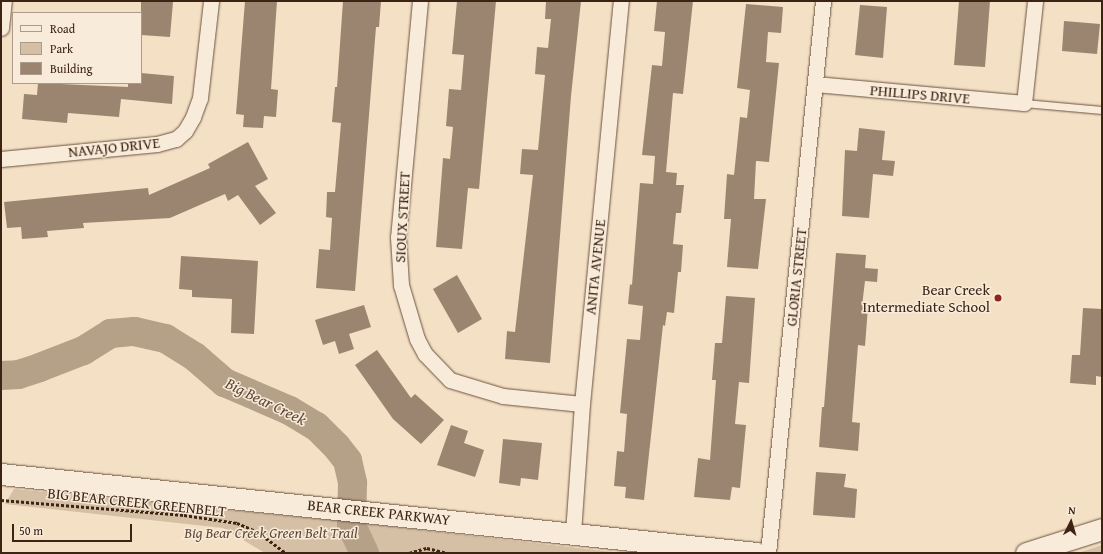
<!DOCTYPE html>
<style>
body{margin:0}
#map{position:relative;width:1103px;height:554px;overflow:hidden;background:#f4e0c4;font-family:"Gentium Book Plus",serif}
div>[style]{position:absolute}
.green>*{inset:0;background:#d5c0a6}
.river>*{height:29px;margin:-14.5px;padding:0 14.5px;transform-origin:14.5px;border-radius:14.5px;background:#b5a088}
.building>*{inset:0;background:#9c8570}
.path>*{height:2.5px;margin-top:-1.25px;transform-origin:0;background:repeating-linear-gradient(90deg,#3c2314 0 3px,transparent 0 5px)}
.roads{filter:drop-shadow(0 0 1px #6a5240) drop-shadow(0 0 1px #6a5240)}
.lane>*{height:7px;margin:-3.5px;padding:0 3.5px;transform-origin:3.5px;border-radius:3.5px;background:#f8ebd9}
.street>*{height:15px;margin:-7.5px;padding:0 7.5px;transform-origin:7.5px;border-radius:7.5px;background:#f8ebd9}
.secondary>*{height:21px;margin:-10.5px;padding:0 10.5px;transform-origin:10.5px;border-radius:10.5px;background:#f8ebd9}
.dots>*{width:11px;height:11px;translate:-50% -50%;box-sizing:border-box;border:2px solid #f8ebd9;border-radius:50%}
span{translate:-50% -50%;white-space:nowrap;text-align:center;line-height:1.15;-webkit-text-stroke:3px #f8ebd9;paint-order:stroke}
.street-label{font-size:15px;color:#3c2314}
.poi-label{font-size:15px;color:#3c2314}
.right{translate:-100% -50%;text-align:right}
.park-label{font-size:15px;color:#624a38;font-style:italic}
.water-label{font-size:16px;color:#604837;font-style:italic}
.frame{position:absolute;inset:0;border:2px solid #3c2314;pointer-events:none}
.legend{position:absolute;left:12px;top:12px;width:130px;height:72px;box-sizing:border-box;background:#f8ebd9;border:1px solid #ad9b8a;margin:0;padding:5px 7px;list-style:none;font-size:12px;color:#3c2314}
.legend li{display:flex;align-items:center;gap:8px;height:20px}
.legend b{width:20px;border:1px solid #ad9b8a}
.north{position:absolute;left:1051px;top:502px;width:40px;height:40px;-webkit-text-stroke:3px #f8ebd9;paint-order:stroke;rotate:5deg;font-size:11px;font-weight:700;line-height:16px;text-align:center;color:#3c2314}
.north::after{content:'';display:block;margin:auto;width:14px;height:18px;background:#3c2314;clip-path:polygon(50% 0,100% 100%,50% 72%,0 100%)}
.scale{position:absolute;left:12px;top:524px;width:120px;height:18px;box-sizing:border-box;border:2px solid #3c2314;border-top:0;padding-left:5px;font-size:12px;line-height:14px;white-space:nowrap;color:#3c2314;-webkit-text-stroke:3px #f8ebd9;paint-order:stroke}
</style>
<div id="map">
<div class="green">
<i style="clip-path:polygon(14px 489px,342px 521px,621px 553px,265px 553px,223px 528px,5px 504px)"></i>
<i style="clip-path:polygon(1102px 545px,1102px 553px,1078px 553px)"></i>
</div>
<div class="river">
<i style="left:1px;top:375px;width:17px;rotate:-3deg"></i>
<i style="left:18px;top:374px;width:22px;rotate:-18deg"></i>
<i style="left:39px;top:367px;width:47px;rotate:-21.1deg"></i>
<i style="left:83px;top:350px;width:32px;rotate:-32deg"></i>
<i style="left:110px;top:333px;width:24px;rotate:-5deg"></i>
<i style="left:134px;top:331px;width:32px;rotate:13deg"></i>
<i style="left:165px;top:338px;width:34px;rotate:32deg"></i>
<i style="left:194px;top:356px;width:40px;rotate:41deg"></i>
<i style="left:224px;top:382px;width:71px;rotate:23.3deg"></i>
<i style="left:289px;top:410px;width:31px;rotate:31deg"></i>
<i style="left:316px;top:426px;width:28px;rotate:45deg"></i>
<i style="left:336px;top:446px;width:18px;rotate:52deg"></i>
<i style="left:347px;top:460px;width:23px;rotate:77deg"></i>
<i style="left:352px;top:482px;width:43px;rotate:91.3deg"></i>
<i style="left:351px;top:525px;width:31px;rotate:65deg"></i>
</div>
<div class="building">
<i style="clip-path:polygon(141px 1px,173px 2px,170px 37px,141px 35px)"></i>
<i style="clip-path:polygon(245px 1px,277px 1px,271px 89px,278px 90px,276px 117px,264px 116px,263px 128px,243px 127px,244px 115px,236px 114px)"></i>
<i style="clip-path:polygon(343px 1px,381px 1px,379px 27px,376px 27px,355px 291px,316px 288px,319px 249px,330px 250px,332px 218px,326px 217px,327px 192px,335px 192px,341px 123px,332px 122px,335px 87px,337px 87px)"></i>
<i style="clip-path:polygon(457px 1px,496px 1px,479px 189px,468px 188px,462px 249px,436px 247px,443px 158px,450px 159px,453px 127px,446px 126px,449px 89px,461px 90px,464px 55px,452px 54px)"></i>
<i style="clip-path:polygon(546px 1px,581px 1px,571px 96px,550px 363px,505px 359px,507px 331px,515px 332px,533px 175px,520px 174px,522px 149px,538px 150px,545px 75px,535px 74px,537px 47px,548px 48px,551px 19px,545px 19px)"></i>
<i style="clip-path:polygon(657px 1px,693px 1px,683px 94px,673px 93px,666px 172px,677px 173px,676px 185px,684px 185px,681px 213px,676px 213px,673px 244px,683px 245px,681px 272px,678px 272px,674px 313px,667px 312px,665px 326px,663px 325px,644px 500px,625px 498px,626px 487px,614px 486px,617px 451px,624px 452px,627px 414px,620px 413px,627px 339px,640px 340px,643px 306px,628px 304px,630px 284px,632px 285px,640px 183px,653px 184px,655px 156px,642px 155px,652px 65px,662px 66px,665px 32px,654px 31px)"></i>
<i style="clip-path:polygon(959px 1px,990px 1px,985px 67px,954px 65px)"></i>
<i style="clip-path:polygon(746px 4px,783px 7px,781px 33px,768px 32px,766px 62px,779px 63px,769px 162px,756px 161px,754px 199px,766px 199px,758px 269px,727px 267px,731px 219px,724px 219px,727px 174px,734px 175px,740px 117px,747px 118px,750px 90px,737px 88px)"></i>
<i style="clip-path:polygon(860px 5px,887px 7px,883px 58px,855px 55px)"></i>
<i style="clip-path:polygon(1064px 21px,1100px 24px,1097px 54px,1062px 51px)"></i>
<i style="clip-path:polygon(141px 73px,174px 76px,172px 104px,121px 99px,119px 117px,68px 113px,67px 123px,22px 119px,24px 94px,37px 95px,38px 83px,128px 87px,128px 83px,141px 83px)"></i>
<i style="clip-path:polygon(859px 128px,885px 131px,882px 160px,895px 161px,893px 176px,873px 174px,869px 218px,842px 216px,845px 150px,857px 151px)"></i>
<i style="clip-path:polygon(248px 142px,268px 179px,255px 186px,276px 213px,260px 225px,238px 195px,228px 201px,225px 194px,170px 218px,83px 223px,84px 228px,47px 231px,48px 237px,22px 239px,21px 227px,7px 228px,4px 202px,148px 188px,149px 195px,210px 168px,208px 164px)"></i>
<i style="clip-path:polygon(836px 253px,866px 255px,865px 268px,878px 269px,877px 282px,865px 281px,862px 306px,868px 307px,865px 346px,858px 345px,852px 422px,860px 423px,858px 451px,819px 447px,822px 407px,824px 407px)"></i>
<i style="clip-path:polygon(181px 256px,258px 261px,254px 334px,231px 333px,232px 299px,192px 297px,192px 290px,179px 289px)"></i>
<i style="clip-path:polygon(457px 275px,482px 319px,458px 333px,433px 289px)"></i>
<i style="clip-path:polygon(726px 296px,755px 298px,749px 383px,739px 382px,735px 424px,746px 425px,740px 488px,732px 487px,730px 500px,694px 497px,698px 458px,710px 460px,716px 380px,712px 380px,715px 343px,722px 343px)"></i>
<i style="clip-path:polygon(364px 305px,371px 327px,349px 334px,354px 349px,339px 354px,335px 341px,323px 345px,315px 320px)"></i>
<i style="clip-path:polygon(1083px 308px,1102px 309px,1102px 377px,1096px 376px,1096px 385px,1070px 383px,1072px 355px,1080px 355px)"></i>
<i style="clip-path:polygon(377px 350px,411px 398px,415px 394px,444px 420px,421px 444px,393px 419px,355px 365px)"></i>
<i style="clip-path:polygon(451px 425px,468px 431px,464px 443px,484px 450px,475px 477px,437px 465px)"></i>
<i style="clip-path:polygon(503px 439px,542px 443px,538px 480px,521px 478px,520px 486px,499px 483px)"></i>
<i style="clip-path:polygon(816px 472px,846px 474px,844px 487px,857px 489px,855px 518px,813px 515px)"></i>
</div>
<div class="path">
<i style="left:1px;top:500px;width:184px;rotate:4.7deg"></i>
<i style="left:184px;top:515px;width:54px;rotate:8.6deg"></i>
<i style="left:237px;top:523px;width:23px;rotate:23deg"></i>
<i style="left:258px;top:532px;width:35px;rotate:37deg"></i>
<i style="left:409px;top:553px;width:19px;rotate:-16deg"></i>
<i style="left:427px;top:548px;width:21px;rotate:14deg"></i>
</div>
<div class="roads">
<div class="lane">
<i style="left:1024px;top:103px;width:78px;rotate:5.1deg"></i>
</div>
<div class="street">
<i style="left:420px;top:1px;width:237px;rotate:95.3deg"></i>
<i style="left:398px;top:237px;width:48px;rotate:86.4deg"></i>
<i style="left:401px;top:285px;width:56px;rotate:73.5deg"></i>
<i style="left:417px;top:339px;width:17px;rotate:62deg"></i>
<i style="left:425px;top:354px;width:36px;rotate:46deg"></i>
<i style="left:450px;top:380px;width:55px;rotate:16.8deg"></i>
<i style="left:503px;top:396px;width:79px;rotate:5.8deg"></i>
<i style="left:1px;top:28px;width:27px;rotate:-84deg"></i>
<i style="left:815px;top:84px;width:210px;rotate:5.2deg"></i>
<i style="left:1024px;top:103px;width:103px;rotate:-83.8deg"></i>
<i style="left:1px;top:159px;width:157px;rotate:-5.5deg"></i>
<i style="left:157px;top:144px;width:20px;rotate:-15deg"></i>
<i style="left:176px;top:139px;width:12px;rotate:-42deg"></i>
<i style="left:185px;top:131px;width:16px;rotate:-60deg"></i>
<i style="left:193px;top:117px;width:20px;rotate:-70deg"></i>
<i style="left:200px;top:98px;width:98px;rotate:-83.5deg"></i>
<i style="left:573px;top:533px;width:129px;rotate:-86deg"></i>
<i style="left:582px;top:404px;width:405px;rotate:-84.5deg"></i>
<i style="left:768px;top:553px;width:555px;rotate:-84.31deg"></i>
</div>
<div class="secondary">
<i style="left:1px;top:474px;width:760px;rotate:5.97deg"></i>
<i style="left:1026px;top:553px;width:80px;rotate:-17.5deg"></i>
</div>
</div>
<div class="dots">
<i style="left:998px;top:298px;background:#8f2418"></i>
</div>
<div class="street-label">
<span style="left:920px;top:94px;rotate:5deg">PHILLIPS DRIVE</span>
<span style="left:114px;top:147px;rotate:-6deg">NAVAJO DRIVE</span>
<span style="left:402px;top:217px;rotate:-87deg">SIOUX STREET</span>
<span style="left:595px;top:267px;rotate:-84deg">ANITA AVENUE</span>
<span style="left:796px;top:277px;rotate:-84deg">GLORIA STREET</span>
<span style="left:137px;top:502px;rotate:6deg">BIG BEAR CREEK GREENBELT</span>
<span style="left:379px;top:512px;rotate:6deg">BEAR CREEK PARKWAY</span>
</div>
<div class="poi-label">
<span class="right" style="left:990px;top:298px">Bear Creek<br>Intermediate School</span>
</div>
<div class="park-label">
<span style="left:271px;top:533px">Big Bear Creek Green Belt Trail</span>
</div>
<div class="water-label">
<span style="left:266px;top:401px;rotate:26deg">Big Bear Creek</span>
</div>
<div class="frame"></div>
<ul class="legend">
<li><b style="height:5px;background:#f8ebd9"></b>Road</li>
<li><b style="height:11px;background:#d5c0a6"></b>Park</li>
<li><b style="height:11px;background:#9c8570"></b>Building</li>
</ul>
<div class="north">N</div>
<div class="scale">50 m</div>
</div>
